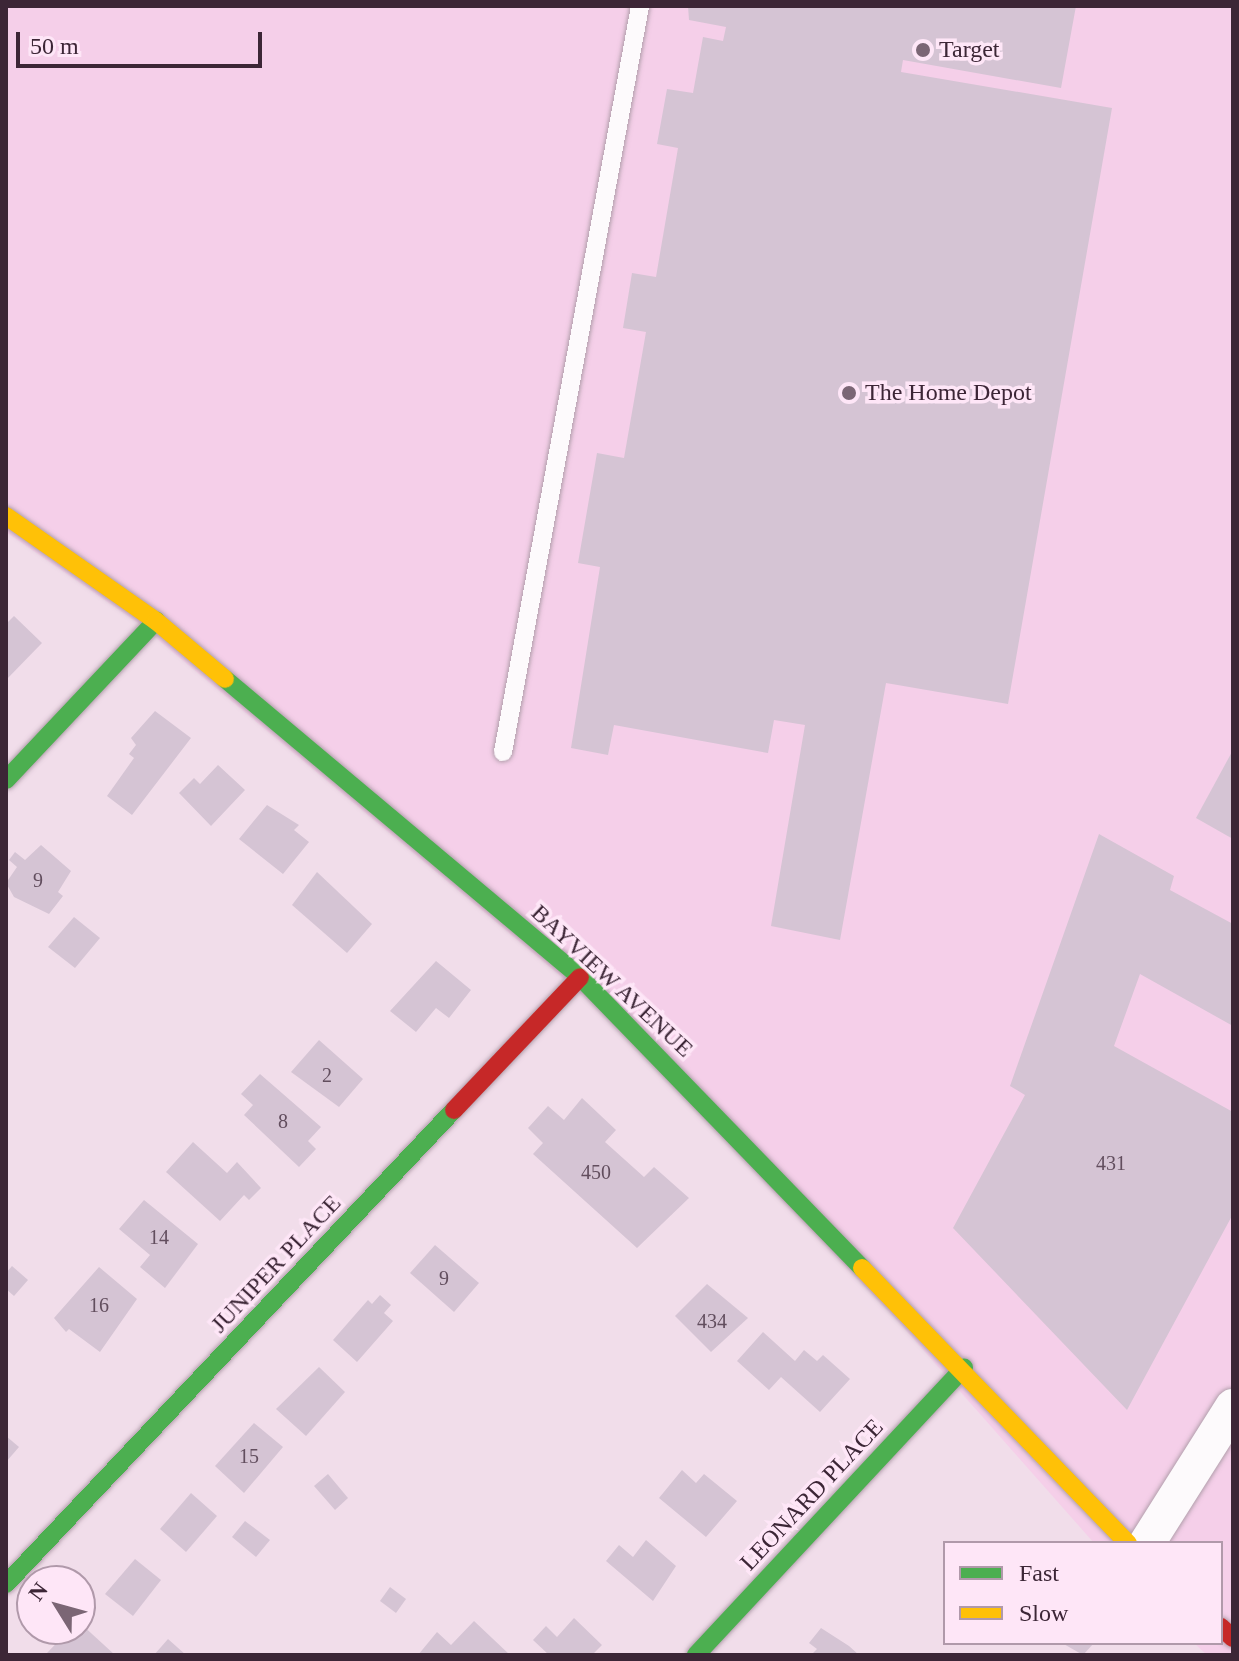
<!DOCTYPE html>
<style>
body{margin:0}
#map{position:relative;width:1239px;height:1661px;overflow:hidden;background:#f1ddea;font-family:"Times New Roman",serif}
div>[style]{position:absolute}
.built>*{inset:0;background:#f5cfe9}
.building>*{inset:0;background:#d5c4d4}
.roads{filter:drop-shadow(0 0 2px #b29fac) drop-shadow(0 0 2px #b29fac)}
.lane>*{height:18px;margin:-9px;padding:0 9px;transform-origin:9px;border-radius:9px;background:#fdfafc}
.street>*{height:36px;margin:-18px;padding:0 18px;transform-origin:18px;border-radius:18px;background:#fdfafc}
.fast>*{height:18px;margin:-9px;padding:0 9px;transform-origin:9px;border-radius:9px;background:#4caf50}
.slow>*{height:18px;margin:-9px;padding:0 9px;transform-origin:9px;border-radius:9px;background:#ffc107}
.jam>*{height:18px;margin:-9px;padding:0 9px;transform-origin:9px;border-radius:9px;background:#c62828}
.dots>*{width:22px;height:22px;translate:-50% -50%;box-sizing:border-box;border:4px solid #fee6f7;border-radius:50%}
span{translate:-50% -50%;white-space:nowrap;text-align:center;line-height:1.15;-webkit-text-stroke:7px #fee6f7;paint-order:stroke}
.number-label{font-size:20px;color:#624e5e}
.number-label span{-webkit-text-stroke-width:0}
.poi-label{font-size:24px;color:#3c2636}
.left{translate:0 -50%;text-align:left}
.street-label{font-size:24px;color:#3c2636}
.frame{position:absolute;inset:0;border:8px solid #3c2636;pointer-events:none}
.legend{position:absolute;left:943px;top:1541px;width:280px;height:104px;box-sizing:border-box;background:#fee6f7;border:2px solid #b099aa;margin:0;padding:10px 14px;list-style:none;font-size:24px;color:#3c2636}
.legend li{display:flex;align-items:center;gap:16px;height:40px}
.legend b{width:40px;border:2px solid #b099aa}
.north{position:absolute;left:16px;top:1565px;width:80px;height:80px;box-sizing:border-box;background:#fee6f7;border:2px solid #b099aa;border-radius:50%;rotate:307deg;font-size:22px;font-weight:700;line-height:32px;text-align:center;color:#3c2636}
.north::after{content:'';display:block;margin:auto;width:28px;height:36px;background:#7b6675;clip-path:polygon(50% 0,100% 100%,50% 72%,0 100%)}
.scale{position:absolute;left:16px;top:32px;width:246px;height:36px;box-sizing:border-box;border:4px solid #3c2636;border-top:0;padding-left:10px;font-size:24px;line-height:28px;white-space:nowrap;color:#3c2636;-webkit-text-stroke:6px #fee6f7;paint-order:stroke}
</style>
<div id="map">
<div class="built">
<i style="clip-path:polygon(6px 6px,1233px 6px,1233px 1655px,1207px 1655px,1194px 1643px,1221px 1643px,1221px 1543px,1094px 1543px,896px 1319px,594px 1004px,138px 623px,6px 532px)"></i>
</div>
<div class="building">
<i style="clip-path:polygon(688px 6px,1076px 6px,1061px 88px,903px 60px,901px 72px,1112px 108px,1008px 704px,886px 683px,840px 940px,771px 926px,805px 725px,774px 720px,768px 753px,614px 725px,608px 755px,571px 748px,600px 567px,578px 563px,597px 453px,624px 458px,646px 332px,623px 328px,632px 273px,656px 277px,678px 148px,657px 144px,667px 89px,693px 93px,703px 37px,723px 41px,726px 27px,689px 20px)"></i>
<i style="clip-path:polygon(14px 616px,42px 643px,6px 680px,6px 624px)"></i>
<i style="clip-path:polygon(155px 711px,191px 738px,132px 815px,107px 796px,134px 758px,129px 754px,136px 745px,131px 738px)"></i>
<i style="clip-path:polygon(1233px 750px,1233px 839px,1196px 818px)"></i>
<i style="clip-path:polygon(218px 765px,245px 790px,211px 826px,179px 793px,194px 778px,200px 784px)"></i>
<i style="clip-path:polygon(267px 805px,299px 825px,294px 830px,309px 842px,283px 874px,239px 839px)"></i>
<i style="clip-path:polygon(1099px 834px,1174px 876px,1170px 890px,1233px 924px,1233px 1026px,1140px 974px,1114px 1046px,1233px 1112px,1233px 1214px,1127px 1410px,953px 1228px,1025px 1095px,1010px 1086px)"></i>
<i style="clip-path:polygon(41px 845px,71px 871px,58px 892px,63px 896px,49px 914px,14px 897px,6px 883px,17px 867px,9px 860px,15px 852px,25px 860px)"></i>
<i style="clip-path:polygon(317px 872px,372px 924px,347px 953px,292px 905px)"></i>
<i style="clip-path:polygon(74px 917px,100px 938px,75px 968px,48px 947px)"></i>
<i style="clip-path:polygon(436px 961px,471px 990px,449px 1018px,436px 1008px,416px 1032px,390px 1011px)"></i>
<i style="clip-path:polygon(319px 1040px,363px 1079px,339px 1107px,291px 1072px)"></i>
<i style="clip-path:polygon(260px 1074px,321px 1127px,308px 1141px,316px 1149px,299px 1167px,244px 1115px,253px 1105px,241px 1094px)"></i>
<i style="clip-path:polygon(582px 1098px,616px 1130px,605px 1142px,644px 1177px,654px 1167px,689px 1198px,637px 1248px,533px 1154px,543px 1143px,528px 1128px,548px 1106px,564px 1120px)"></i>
<i style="clip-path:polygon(193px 1142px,227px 1173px,237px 1162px,261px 1188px,249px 1200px,244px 1195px,220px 1221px,166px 1172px)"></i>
<i style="clip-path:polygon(144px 1200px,198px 1244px,165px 1288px,140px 1267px,150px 1255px,119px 1229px)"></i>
<i style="clip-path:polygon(435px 1245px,479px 1283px,454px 1312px,410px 1273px)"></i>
<i style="clip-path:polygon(12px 1266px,28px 1280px,14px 1296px,6px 1289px,6px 1273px)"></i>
<i style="clip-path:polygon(99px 1267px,137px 1299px,100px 1352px,69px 1329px,66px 1332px,54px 1318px)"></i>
<i style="clip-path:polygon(707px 1284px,748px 1318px,711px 1352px,675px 1316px)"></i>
<i style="clip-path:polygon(380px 1295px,391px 1305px,384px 1313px,393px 1321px,357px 1362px,333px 1340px,368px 1300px,372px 1304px)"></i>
<i style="clip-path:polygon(763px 1332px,795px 1361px,804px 1350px,817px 1361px,823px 1355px,850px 1379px,820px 1412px,781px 1377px,769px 1390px,737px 1361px)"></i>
<i style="clip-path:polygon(319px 1367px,345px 1392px,306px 1436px,276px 1409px)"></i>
<i style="clip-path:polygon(254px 1423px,283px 1447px,244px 1493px,215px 1466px)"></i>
<i style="clip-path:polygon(6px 1436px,19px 1447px,6px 1462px)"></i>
<i style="clip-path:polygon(682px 1470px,696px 1483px,704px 1474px,737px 1501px,706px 1537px,659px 1498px)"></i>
<i style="clip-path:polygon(328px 1474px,348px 1498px,335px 1510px,314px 1486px)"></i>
<i style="clip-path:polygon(191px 1493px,217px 1516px,186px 1552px,160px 1529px)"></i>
<i style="clip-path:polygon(245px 1521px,270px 1540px,256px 1557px,232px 1537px)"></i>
<i style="clip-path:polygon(646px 1540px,676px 1566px,653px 1601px,606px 1561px,619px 1545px,633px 1557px)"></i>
<i style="clip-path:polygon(135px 1559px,161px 1580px,133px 1616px,105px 1594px)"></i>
<i style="clip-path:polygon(390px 1587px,406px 1599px,396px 1613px,380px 1601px)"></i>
<i style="clip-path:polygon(574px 1618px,602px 1645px,592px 1655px,549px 1655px,533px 1640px,546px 1626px,557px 1637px)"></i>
<i style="clip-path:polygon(474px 1621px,510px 1655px,418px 1655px,437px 1632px,451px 1645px)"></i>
<i style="clip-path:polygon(80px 1623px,115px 1655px,47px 1653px,70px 1629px,80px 1629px)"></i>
<i style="clip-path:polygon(821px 1628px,849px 1646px,859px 1655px,811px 1655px,817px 1649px,809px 1643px)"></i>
<i style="clip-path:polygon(168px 1639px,186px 1655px,154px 1655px)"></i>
<i style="clip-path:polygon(1062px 1643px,1094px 1643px,1083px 1655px)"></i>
</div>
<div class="roads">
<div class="lane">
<i style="left:503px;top:752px;width:758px;rotate:-79.59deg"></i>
</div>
<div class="street">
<i style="left:1147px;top:1543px;width:161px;rotate:-57.7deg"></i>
</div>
<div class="fast">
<i style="left:225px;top:679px;width:463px;rotate:40deg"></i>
<i style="left:580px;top:977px;width:405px;rotate:45.9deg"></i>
<i style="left:6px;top:780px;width:219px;rotate:-46.7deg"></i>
<i style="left:6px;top:1584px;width:652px;rotate:-46.62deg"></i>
<i style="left:696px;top:1655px;width:393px;rotate:-47deg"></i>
</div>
<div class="slow">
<i style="left:6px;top:516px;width:183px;rotate:35deg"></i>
<i style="left:156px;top:621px;width:90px;rotate:40deg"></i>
<i style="left:862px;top:1268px;width:383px;rotate:46deg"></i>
</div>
<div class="jam">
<i style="left:454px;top:1110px;width:183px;rotate:-46.5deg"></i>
<i style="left:1221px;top:1627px;width:16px;rotate:43deg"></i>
</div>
</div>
<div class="dots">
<i style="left:923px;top:50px;background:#7b6675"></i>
<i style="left:849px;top:393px;background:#7b6675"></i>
</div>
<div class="number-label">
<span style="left:38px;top:880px">9</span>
<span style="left:327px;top:1075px">2</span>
<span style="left:283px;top:1121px">8</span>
<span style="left:1111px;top:1163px">431</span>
<span style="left:596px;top:1172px">450</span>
<span style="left:159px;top:1237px">14</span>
<span style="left:444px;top:1278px">9</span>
<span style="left:99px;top:1305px">16</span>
<span style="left:712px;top:1321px">434</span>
<span style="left:249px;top:1456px">15</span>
</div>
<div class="poi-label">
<span class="left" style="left:939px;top:50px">Target</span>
<span class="left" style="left:865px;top:393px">The Home Depot</span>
</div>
<div class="street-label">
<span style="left:612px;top:981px;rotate:43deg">BAYVIEW AVENUE</span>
<span style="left:276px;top:1264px;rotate:-47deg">JUNIPER PLACE</span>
<span style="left:812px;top:1495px;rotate:-47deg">LEONARD PLACE</span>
</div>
<div class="frame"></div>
<ul class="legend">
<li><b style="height:10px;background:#4caf50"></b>Fast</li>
<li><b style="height:10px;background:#ffc107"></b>Slow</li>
</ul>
<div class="north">N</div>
<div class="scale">50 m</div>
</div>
